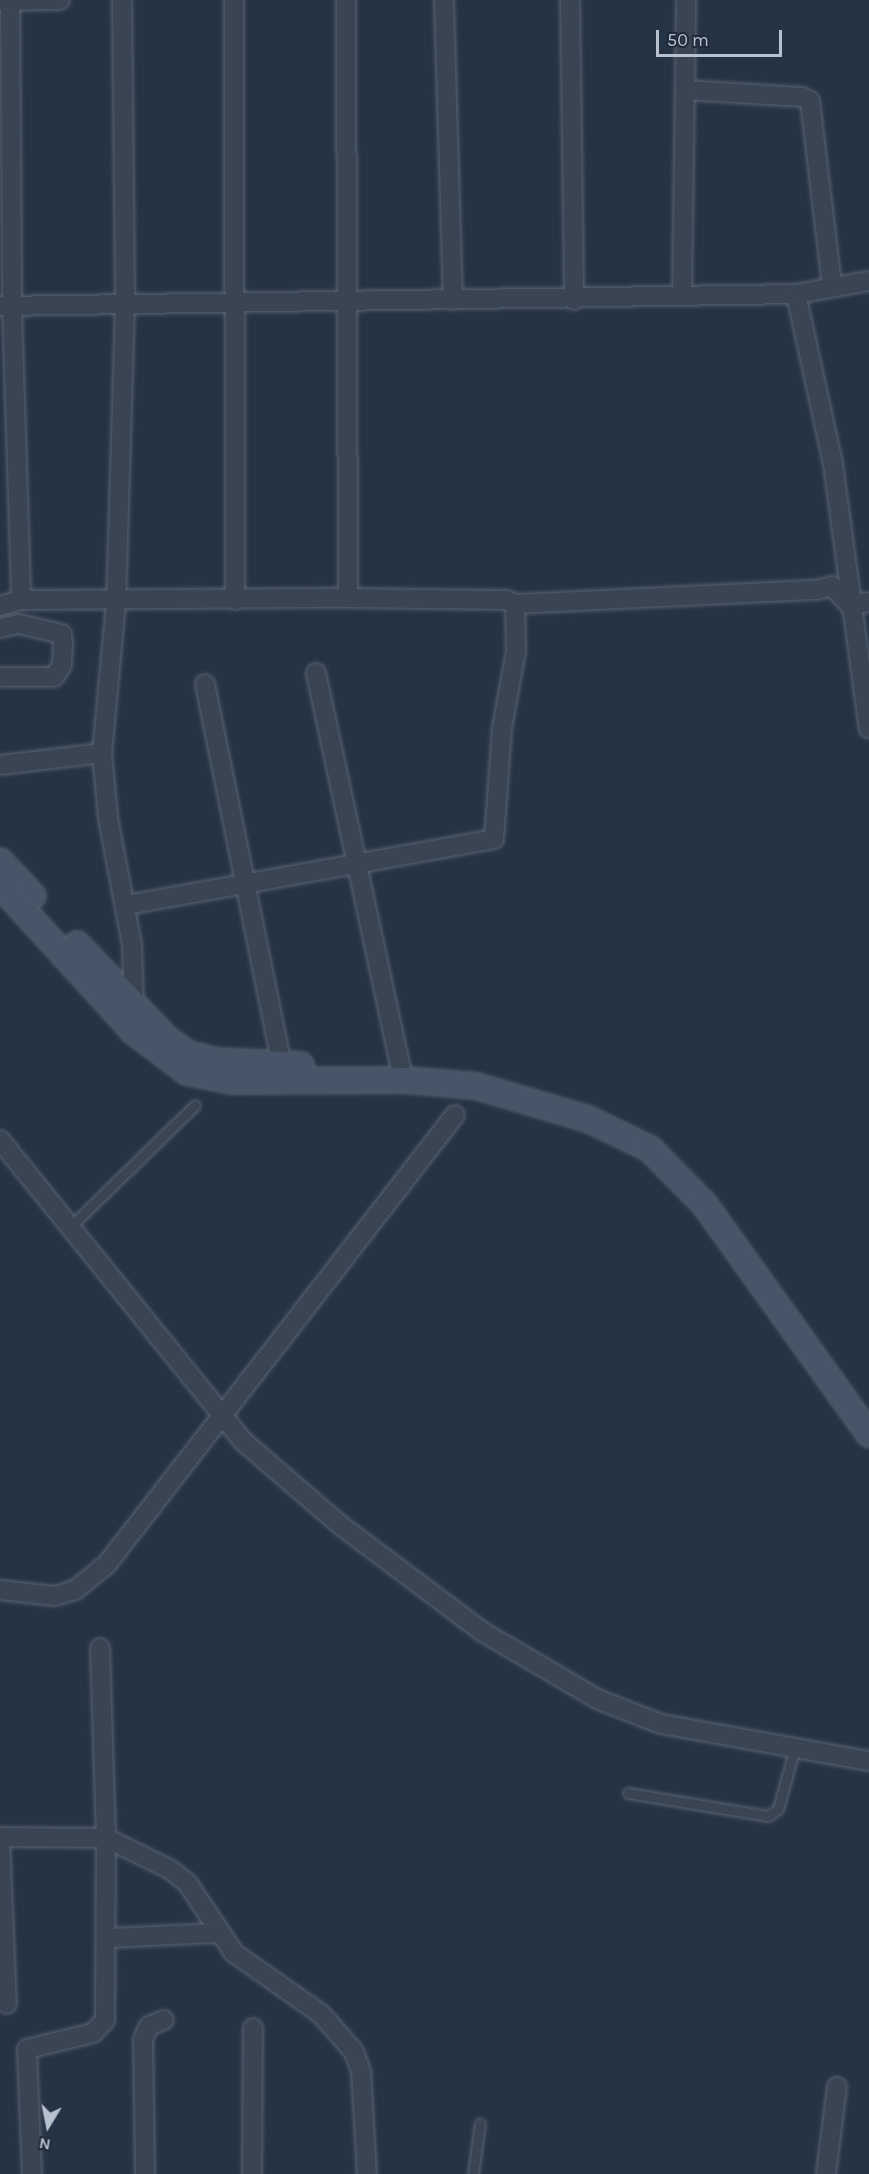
<!DOCTYPE html>
<style>
body{margin:0}
#map{position:relative;width:869px;height:2174px;overflow:hidden;background:#253445;font-family:Karla,sans-serif}
div>[style]{position:absolute}
.roads{filter:drop-shadow(0 0 2px #596371) drop-shadow(0 0 2px #596371)}
.lane>*{height:9px;margin:-4.5px;padding:0 4.5px;transform-origin:4.5px;border-radius:4.5px;background:#3a4554}
.street>*{height:18px;margin:-9px;padding:0 9px;transform-origin:9px;border-radius:9px;background:#3a4554}
.secondary>*{height:24px;margin:-12px;padding:0 12px;transform-origin:12px;border-radius:12px;background:#485467}
span{translate:-50% -50%;white-space:nowrap;text-align:center;line-height:1.15;-webkit-text-stroke:5px #1f2a3a;paint-order:stroke}
.north{position:absolute;left:18px;top:2096px;width:60px;height:60px;-webkit-text-stroke:4px #1f2a3a;paint-order:stroke;rotate:190deg;font-size:16px;font-weight:700;line-height:24px;text-align:center;color:#b8c1ce}
.north::after{content:'';display:block;margin:auto;width:21px;height:27px;background:#b8c1ce;clip-path:polygon(50% 0,100% 100%,50% 72%,0 100%)}
.scale{position:absolute;left:656px;top:30px;width:126px;height:27px;box-sizing:border-box;border:3px solid #b8c1ce;border-top:0;padding-left:8px;font-size:18px;line-height:21px;white-space:nowrap;color:#b8c1ce;-webkit-text-stroke:4px #1f2a3a;paint-order:stroke}
</style>
<div id="map">
<div class="roads">
<div class="lane">
<i style="left:71px;top:1226px;width:173px;rotate:-44.3deg"></i>
<i style="left:628px;top:1793px;width:142px;rotate:9.3deg"></i>
<i style="left:768px;top:1816px;width:12px;rotate:-35deg"></i>
<i style="left:778px;top:1809px;width:60px;rotate:-74.6deg"></i>
<i style="left:473px;top:2174px;width:51px;rotate:-82.2deg"></i>
</div>
<div class="street">
<i style="left:10px;top:0;width:306px;rotate:89.6deg"></i>
<i style="left:12px;top:306px;width:294px;rotate:88.2deg"></i>
<i style="left:122px;top:0;width:304px;rotate:89.4deg"></i>
<i style="left:125px;top:304px;width:299px;rotate:91.7deg"></i>
<i style="left:116px;top:603px;width:151px;rotate:95.3deg"></i>
<i style="left:102px;top:753px;width:65px;rotate:84.7deg"></i>
<i style="left:108px;top:818px;width:129px;rotate:79.3deg"></i>
<i style="left:132px;top:945px;width:60px;rotate:88.1deg"></i>
<i style="left:234px;top:0;width:600px;rotate:89.9deg"></i>
<i style="left:346px;top:0;width:598px;rotate:89.81deg"></i>
<i style="left:444px;top:0;width:300px;rotate:88.3deg"></i>
<i style="left:570px;top:0;width:300px;rotate:89.2deg"></i>
<i style="left:0;top:1px;width:60px;rotate:-1deg"></i>
<i style="left:685px;top:90px;width:117px;rotate:3.4deg"></i>
<i style="left:802px;top:97px;width:9px;rotate:27deg"></i>
<i style="left:810px;top:101px;width:185px;rotate:83.2deg"></i>
<i style="left:796px;top:294px;width:174px;rotate:77.7deg"></i>
<i style="left:833px;top:464px;width:267px;rotate:82.3deg"></i>
<i style="left:682px;top:296px;width:296px;rotate:-89.2deg"></i>
<i style="left:0;top:306px;width:796px;rotate:-0.86deg"></i>
<i style="left:796px;top:294px;width:74px;rotate:-10.1deg"></i>
<i style="left:515px;top:604px;width:302px;rotate:-2.7deg"></i>
<i style="left:817px;top:590px;width:16px;rotate:-15deg"></i>
<i style="left:832px;top:586px;width:26px;rotate:47deg"></i>
<i style="left:850px;top:605px;width:19px;rotate:-9deg"></i>
<i style="left:0;top:606px;width:22px;rotate:-16deg"></i>
<i style="left:21px;top:600px;width:327px;rotate:-0.4deg"></i>
<i style="left:348px;top:598px;width:159px;rotate:0.7deg"></i>
<i style="left:507px;top:600px;width:9px;rotate:27deg"></i>
<i style="left:515px;top:604px;width:47px;rotate:88.8deg"></i>
<i style="left:516px;top:651px;width:78px;rotate:100.3deg"></i>
<i style="left:502px;top:728px;width:111px;rotate:94.1deg"></i>
<i style="left:494px;top:839px;width:374px;rotate:169.8deg"></i>
<i style="left:0;top:628px;width:19px;rotate:-12deg"></i>
<i style="left:19px;top:624px;width:44px;rotate:13.1deg"></i>
<i style="left:62px;top:634px;width:10px;rotate:84deg"></i>
<i style="left:63px;top:644px;width:21px;rotate:93deg"></i>
<i style="left:62px;top:665px;width:14px;rotate:124deg"></i>
<i style="left:54px;top:677px;width:54px;rotate:180deg"></i>
<i style="left:316px;top:673px;width:404px;rotate:77.9deg"></i>
<i style="left:205px;top:684px;width:389px;rotate:78.6deg"></i>
<i style="left:0;top:765px;width:103px;rotate:-6.7deg"></i>
<i style="left:0;top:1140px;width:388px;rotate:51.1deg"></i>
<i style="left:244px;top:1442px;width:125px;rotate:40.8deg"></i>
<i style="left:339px;top:1524px;width:180px;rotate:36.9deg"></i>
<i style="left:483px;top:1632px;width:132px;rotate:30.4deg"></i>
<i style="left:597px;top:1699px;width:69px;rotate:21.3deg"></i>
<i style="left:661px;top:1724px;width:211px;rotate:10.1deg"></i>
<i style="left:0;top:1590px;width:55px;rotate:6.2deg"></i>
<i style="left:55px;top:1596px;width:21px;rotate:-17deg"></i>
<i style="left:75px;top:1590px;width:41px;rotate:-39.1deg"></i>
<i style="left:107px;top:1564px;width:568px;rotate:-52.22deg"></i>
<i style="left:0;top:1837px;width:106px;rotate:0.5deg"></i>
<i style="left:106px;top:1838px;width:72px;rotate:26.2deg"></i>
<i style="left:171px;top:1870px;width:22px;rotate:39deg"></i>
<i style="left:188px;top:1884px;width:83px;rotate:56.3deg"></i>
<i style="left:234px;top:1953px;width:106px;rotate:35deg"></i>
<i style="left:321px;top:2014px;width:50px;rotate:49deg"></i>
<i style="left:354px;top:2052px;width:20px;rotate:70deg"></i>
<i style="left:361px;top:2071px;width:103px;rotate:86.7deg"></i>
<i style="left:0;top:1840px;width:164px;rotate:87.6deg"></i>
<i style="left:107px;top:1938px;width:112px;rotate:-2.6deg"></i>
<i style="left:32px;top:2174px;width:125px;rotate:-92.3deg"></i>
<i style="left:27px;top:2049px;width:68px;rotate:-13.6deg"></i>
<i style="left:93px;top:2033px;width:18px;rotate:-47deg"></i>
<i style="left:105px;top:2020px;width:182px;rotate:-89.7deg"></i>
<i style="left:106px;top:1838px;width:190px;rotate:-91.8deg"></i>
<i style="left:145px;top:2174px;width:135px;rotate:-90.8deg"></i>
<i style="left:143px;top:2039px;width:14px;rotate:-65deg"></i>
<i style="left:149px;top:2026px;width:16px;rotate:-22deg"></i>
<i style="left:252px;top:2174px;width:146px;rotate:-89.6deg"></i>
<i style="left:826px;top:2174px;width:88px;rotate:-82.8deg"></i>
</div>
<div class="secondary">
<i style="left:0;top:861px;width:48px;rotate:46.7deg"></i>
<i style="left:0;top:885px;width:199px;rotate:47.6deg"></i>
<i style="left:134px;top:1032px;width:66px;rotate:37deg"></i>
<i style="left:187px;top:1072px;width:46px;rotate:11.3deg"></i>
<i style="left:232px;top:1081px;width:173px;rotate:-0.3deg"></i>
<i style="left:405px;top:1080px;width:71px;rotate:4.8deg"></i>
<i style="left:476px;top:1086px;width:117px;rotate:16.4deg"></i>
<i style="left:588px;top:1119px;width:69px;rotate:25.8deg"></i>
<i style="left:650px;top:1149px;width:78px;rotate:45.5deg"></i>
<i style="left:705px;top:1205px;width:282px;rotate:54.4deg"></i>
<i style="left:77px;top:944px;width:129px;rotate:46.6deg"></i>
<i style="left:166px;top:1038px;width:27px;rotate:36deg"></i>
<i style="left:188px;top:1054px;width:29px;rotate:14deg"></i>
<i style="left:216px;top:1061px;width:85px;rotate:2.7deg"></i>
</div>
</div>
<div class="north">N</div>
<div class="scale">50 m</div>
</div>
